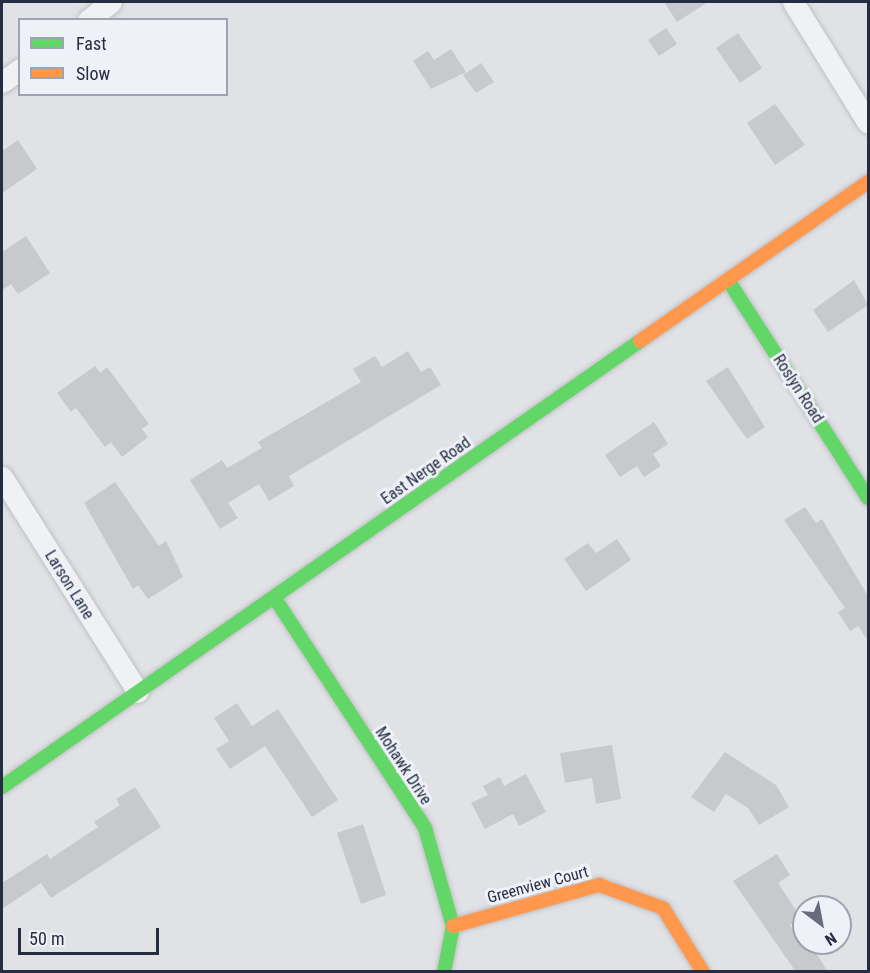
<!DOCTYPE html>
<style>
body{margin:0}
#map{position:relative;width:870px;height:973px;overflow:hidden;background:#e1e2e6;font-family:"Roboto Condensed",sans-serif}
div>[style]{position:absolute}
.building>*{inset:0;background:#c7c9cd}
.roads{filter:drop-shadow(0 0 2px #bfc0c4) drop-shadow(0 0 2px #bfc0c4)}
.street>*{height:21px;margin:-10.5px;padding:0 10.5px;transform-origin:10.5px;border-radius:10.5px;background:#f0f1f3}
.fast>*{height:14px;margin:-7px;padding:0 7px;transform-origin:7px;border-radius:7px;background:#63d668}
.slow>*{height:14px;margin:-7px;padding:0 7px;transform-origin:7px;border-radius:7px;background:#ff974d}
span{translate:-50% -50%;white-space:nowrap;text-align:center;line-height:1.15;-webkit-text-stroke:6px #eef1f7;paint-order:stroke}
.street-label{font-size:16px;color:#262d42}
.frame{position:absolute;inset:0;border:3px solid #262d42;pointer-events:none}
.legend{position:absolute;left:18px;top:18px;width:210px;height:78px;box-sizing:border-box;background:#eef1f7;border:2px solid #9ea3af;margin:0;padding:8px 10px;list-style:none;font-size:18px;color:#262d42}
.legend li{display:flex;align-items:center;gap:12px;height:30px}
.legend b{width:30px;border:2px solid #9ea3af}
.north{position:absolute;left:792px;top:895px;width:60px;height:60px;box-sizing:border-box;background:#eef1f7;border:2px solid #9ea3af;border-radius:50%;rotate:148deg;font-size:16px;font-weight:700;line-height:24px;text-align:center;color:#262d42}
.north::after{content:'';display:block;margin:auto;width:21px;height:27px;background:#676c7b;clip-path:polygon(50% 0,100% 100%,50% 72%,0 100%)}
.scale{position:absolute;left:18px;top:928px;width:141px;height:27px;box-sizing:border-box;border:3px solid #262d42;border-top:0;padding-left:8px;font-size:18px;line-height:21px;white-space:nowrap;color:#262d42;-webkit-text-stroke:4px #eef1f7;paint-order:stroke}
</style>
<div id="map">
<div class="building">
<i style="clip-path:polygon(664px 2px,708px 2px,677px 22px)"></i>
<i style="clip-path:polygon(666px 28px,677px 44px,659px 56px,648px 40px)"></i>
<i style="clip-path:polygon(738px 33px,762px 68px,740px 83px,716px 48px)"></i>
<i style="clip-path:polygon(451px 49px,466px 72px,431px 89px,413px 61px,428px 51px,434px 60px)"></i>
<i style="clip-path:polygon(481px 63px,494px 82px,476px 93px,463px 75px)"></i>
<i style="clip-path:polygon(775px 104px,805px 145px,775px 165px,747px 123px)"></i>
<i style="clip-path:polygon(18px 140px,37px 169px,2px 193px,2px 151px)"></i>
<i style="clip-path:polygon(26px 236px,50px 273px,18px 294px,11px 284px,2px 290px,2px 252px)"></i>
<i style="clip-path:polygon(854px 280px,868px 305px,828px 332px,813px 310px)"></i>
<i style="clip-path:polygon(408px 351px,421px 372px,430px 367px,441px 385px,289px 476px,294px 486px,269px 501px,259px 484px,228px 503px,238px 518px,220px 529px,190px 480px,222px 460px,227px 468px,262px 448px,258px 442px,361px 382px,353px 369px,375px 356px,382px 367px)"></i>
<i style="clip-path:polygon(95px 366px,100px 373px,107px 367px,149px 424px,142px 429px,148px 437px,122px 457px,111px 442px,105px 447px,76px 408px,71px 412px,57px 393px)"></i>
<i style="clip-path:polygon(728px 367px,765px 427px,747px 439px,706px 381px)"></i>
<i style="clip-path:polygon(654px 422px,668px 444px,653px 454px,661px 466px,644px 477px,637px 466px,620px 477px,605px 455px)"></i>
<i style="clip-path:polygon(115px 482px,159px 546px,166px 541px,183px 577px,148px 599px,138px 585px,133px 589px,84px 503px)"></i>
<i style="clip-path:polygon(805px 507px,816px 523px,822px 519px,868px 596px,868px 641px,858px 626px,850px 631px,838px 612px,845px 608px,784px 520px)"></i>
<i style="clip-path:polygon(617px 539px,631px 560px,586px 591px,564px 559px,588px 543px,596px 553px)"></i>
<i style="clip-path:polygon(237px 703px,252px 726px,278px 709px,338px 800px,312px 817px,265px 746px,230px 769px,216px 749px,229px 741px,214px 718px)"></i>
<i style="clip-path:polygon(612px 745px,621px 799px,596px 804px,592px 778px,565px 783px,560px 753px)"></i>
<i style="clip-path:polygon(725px 752px,776px 785px,789px 807px,759px 825px,748px 808px,726px 794px,714px 812px,691px 797px)"></i>
<i style="clip-path:polygon(526px 774px,546px 812px,519px 826px,513px 814px,485px 829px,471px 803px,488px 795px,483px 786px,500px 777px,504px 786px)"></i>
<i style="clip-path:polygon(135px 787px,161px 827px,51px 898px,41px 883px,2px 909px,2px 883px,47px 854px,50px 859px,98px 827px,94px 822px,120px 805px,116px 799px)"></i>
<i style="clip-path:polygon(363px 824px,386px 895px,361px 904px,337px 833px)"></i>
<i style="clip-path:polygon(777px 854px,790px 875px,778px 883px,801px 918px,790px 925px,807px 952px,813px 948px,828px 972px,796px 972px,733px 881px)"></i>
</div>
<div class="roads">
<div class="street">
<i style="left:793px;top:2px;width:142px;rotate:58.2deg"></i>
<i style="left:88px;top:20px;width:29px;rotate:-38deg"></i>
<i style="left:2px;top:82px;width:22px;rotate:-36deg"></i>
<i style="left:2px;top:477px;width:254px;rotate:57.7deg"></i>
</div>
<div class="fast">
<i style="left:728px;top:280px;width:259px;rotate:57.3deg"></i>
<i style="left:274px;top:597px;width:276px;rotate:56.8deg"></i>
<i style="left:425px;top:828px;width:102px;rotate:74.1deg"></i>
<i style="left:453px;top:926px;width:47px;rotate:101.1deg"></i>
<i style="left:2px;top:787px;width:778px;rotate:-34.96deg"></i>
</div>
<div class="slow">
<i style="left:640px;top:341px;width:278px;rotate:-34.9deg"></i>
<i style="left:453px;top:926px;width:152px;rotate:-15.7deg"></i>
<i style="left:599px;top:885px;width:68px;rotate:19.8deg"></i>
<i style="left:663px;top:908px;width:75px;rotate:58deg"></i>
</div>
</div>
<div class="street-label">
<span style="left:798px;top:389px;rotate:57deg">Roslyn Road</span>
<span style="left:426px;top:471px;rotate:-35deg">East Nerge Road</span>
<span style="left:69px;top:585px;rotate:58deg">Larson Lane</span>
<span style="left:403px;top:766px;rotate:57deg">Mohawk Drive</span>
<span style="left:538px;top:885px;rotate:-15deg">Greenview Court</span>
</div>
<div class="frame"></div>
<ul class="legend">
<li><b style="height:8px;background:#63d668"></b>Fast</li>
<li><b style="height:8px;background:#ff974d"></b>Slow</li>
</ul>
<div class="north">N</div>
<div class="scale">50 m</div>
</div>
